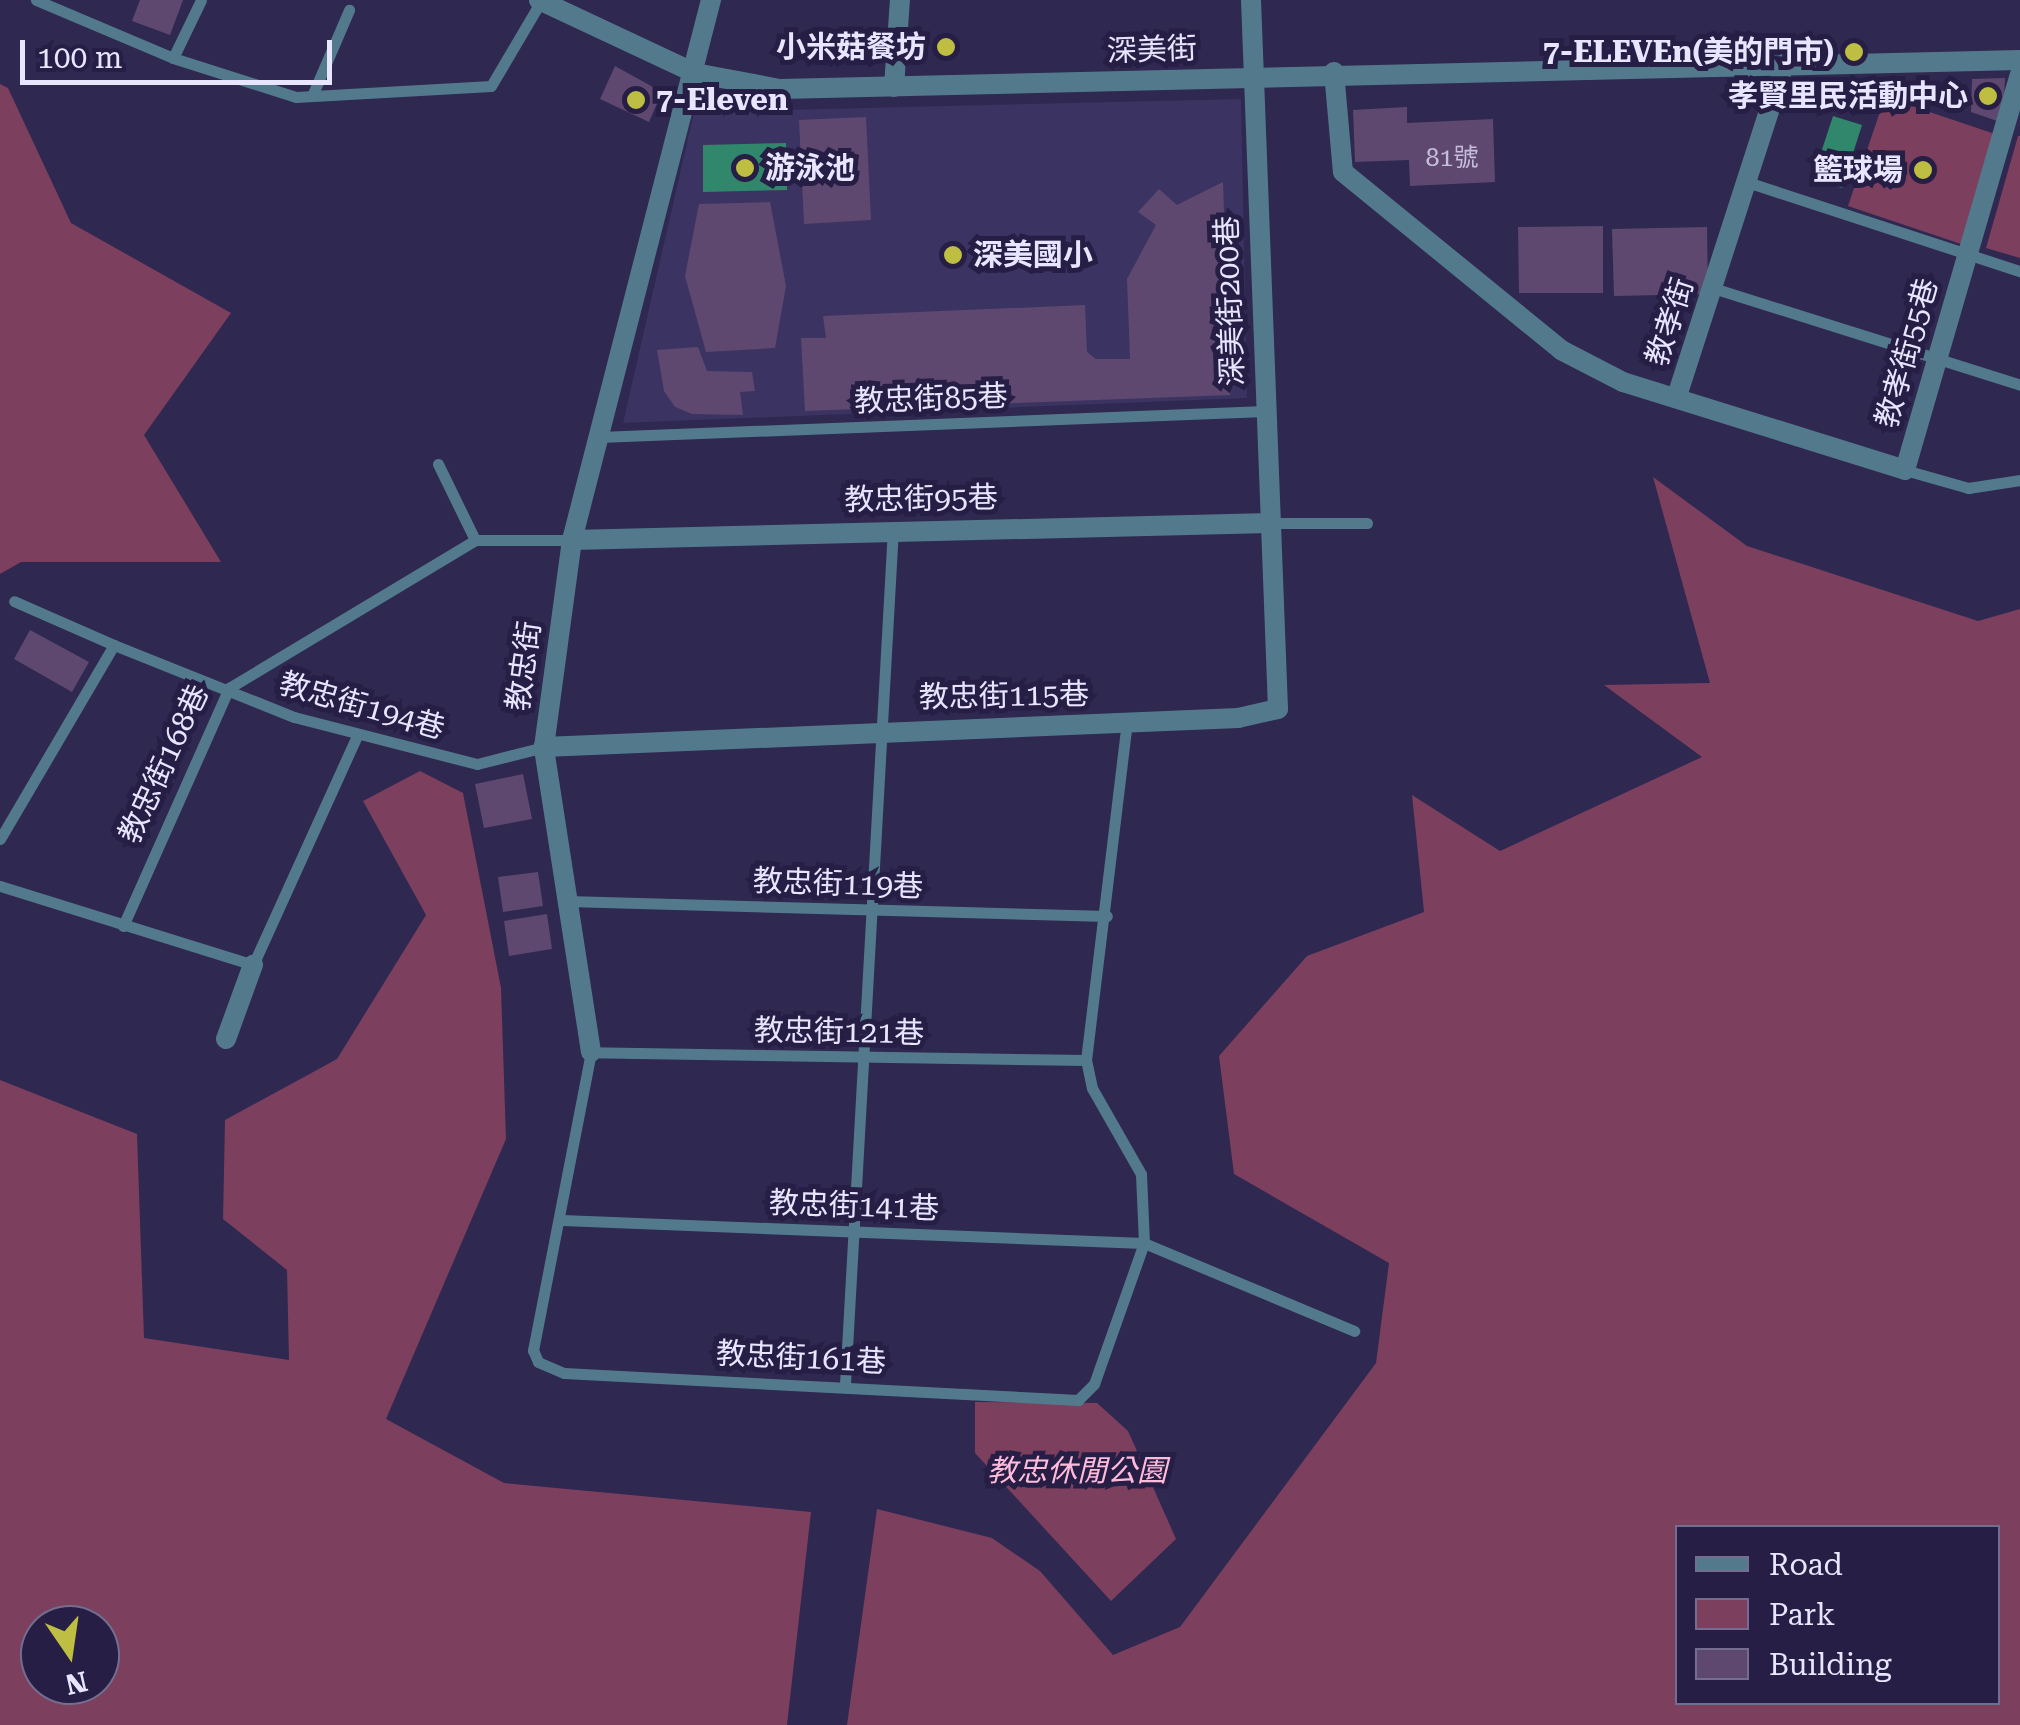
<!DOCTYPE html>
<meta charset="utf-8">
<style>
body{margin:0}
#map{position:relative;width:2020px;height:1725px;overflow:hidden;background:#2f2850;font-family:"Roboto Serif","Noto Sans TC",serif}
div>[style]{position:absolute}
.built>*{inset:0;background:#3b3361}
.green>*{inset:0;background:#7c3f5e}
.water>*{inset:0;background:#31876c}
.building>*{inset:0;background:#5e486f}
.lane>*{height:11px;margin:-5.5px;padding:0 5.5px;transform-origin:5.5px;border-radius:5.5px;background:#537a8c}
.street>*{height:20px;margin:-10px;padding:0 10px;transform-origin:10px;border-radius:10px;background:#537a8c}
.dots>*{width:28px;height:28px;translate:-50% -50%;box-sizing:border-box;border:5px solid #261e45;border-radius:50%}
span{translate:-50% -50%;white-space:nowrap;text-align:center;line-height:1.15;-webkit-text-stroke:10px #261e45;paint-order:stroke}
.number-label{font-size:25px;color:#c5bedb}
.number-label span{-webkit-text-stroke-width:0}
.poi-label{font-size:30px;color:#e7e5ff;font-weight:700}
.right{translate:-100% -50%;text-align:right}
.left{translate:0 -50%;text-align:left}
.street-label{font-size:30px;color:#e7e5ff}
.park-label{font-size:30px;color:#ffbbdb;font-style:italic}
.legend{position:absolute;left:1675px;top:1525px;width:325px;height:180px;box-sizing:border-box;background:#261e45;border:2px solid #736e8f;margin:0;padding:12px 18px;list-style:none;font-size:30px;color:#e7e5ff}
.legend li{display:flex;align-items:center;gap:20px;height:50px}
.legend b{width:50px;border:2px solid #736e8f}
.north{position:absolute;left:20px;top:1605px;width:100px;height:100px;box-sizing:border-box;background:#261e45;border:2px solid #736e8f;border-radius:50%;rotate:167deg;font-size:28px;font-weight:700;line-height:40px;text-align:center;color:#e7e5ff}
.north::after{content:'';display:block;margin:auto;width:35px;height:45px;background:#bebf42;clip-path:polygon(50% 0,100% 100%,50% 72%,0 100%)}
.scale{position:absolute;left:20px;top:40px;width:312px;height:45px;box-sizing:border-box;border:5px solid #e7e5ff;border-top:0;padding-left:12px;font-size:30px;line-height:35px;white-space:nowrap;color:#e7e5ff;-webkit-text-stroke:8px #261e45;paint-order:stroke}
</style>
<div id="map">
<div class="built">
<i style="clip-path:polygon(1241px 99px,1247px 398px,623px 423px,694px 112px)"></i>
</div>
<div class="green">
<i style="clip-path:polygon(0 84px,8px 88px,71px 223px,231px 313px,144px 435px,221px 562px,21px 562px,0 574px)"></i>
<i style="clip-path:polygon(1885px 97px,1998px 135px,1961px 244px,1848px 206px)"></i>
<i style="clip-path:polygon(2018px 136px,2020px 136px,2020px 258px,1986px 248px)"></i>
<i style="clip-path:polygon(evenodd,1653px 477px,1747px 546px,1978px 621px,2020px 609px,2020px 1725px,847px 1725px,877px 1509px,992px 1538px,1040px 1571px,1113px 1655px,1180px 1627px,1376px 1363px,1389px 1263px,1234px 1174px,1219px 1056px,1307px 956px,1424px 912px,1412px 795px,1500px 851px,1702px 757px,1604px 685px,1710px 683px,1653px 477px,1678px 1528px,1998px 1528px,1998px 1702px,1678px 1702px,1678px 1528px)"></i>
<i style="clip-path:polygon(evenodd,420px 771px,463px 793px,501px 988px,506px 1139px,386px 1419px,504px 1483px,811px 1512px,787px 1725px,0 1725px,0 1080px,137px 1134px,144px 1338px,289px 1360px,287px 1270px,223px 1219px,225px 1120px,337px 1059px,426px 915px,363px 801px,420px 771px,40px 1625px,100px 1625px,100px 1685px,40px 1685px,40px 1625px)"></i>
<i style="clip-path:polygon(975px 1402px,1097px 1403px,1128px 1431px,1176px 1539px,1111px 1601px,975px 1453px)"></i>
</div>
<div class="water">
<i style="clip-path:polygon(1833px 116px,1862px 125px,1842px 188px,1813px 177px)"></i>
<i style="clip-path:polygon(786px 143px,787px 190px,703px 192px,703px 145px)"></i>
</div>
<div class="building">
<i style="clip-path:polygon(140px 0,183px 0,170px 35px,132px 21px)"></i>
<i style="clip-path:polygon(615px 66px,662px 92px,649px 122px,600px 99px)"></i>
<i style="clip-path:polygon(2005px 78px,2003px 123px,1971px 112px,1972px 79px)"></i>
<i style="clip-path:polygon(1407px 107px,1407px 123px,1493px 119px,1495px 182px,1410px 186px,1409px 160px,1355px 162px,1353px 110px)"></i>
<i style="clip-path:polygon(866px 117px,871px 220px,804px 224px,799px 120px)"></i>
<i style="clip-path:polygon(1223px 182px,1230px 395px,805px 411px,801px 338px,826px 338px,823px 316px,1085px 305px,1087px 352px,1096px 359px,1130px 359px,1127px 279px,1156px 225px,1138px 212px,1159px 189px,1177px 205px)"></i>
<i style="clip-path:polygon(770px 202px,786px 286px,775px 348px,706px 352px,685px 276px,699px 204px)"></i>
<i style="clip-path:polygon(1603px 226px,1603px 293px,1519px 293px,1518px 227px)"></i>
<i style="clip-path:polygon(1707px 227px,1708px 294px,1614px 296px,1612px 229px)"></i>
<i style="clip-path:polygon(698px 347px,707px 371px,752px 372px,755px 391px,740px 392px,743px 415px,692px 414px,675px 407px,664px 391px,657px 350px)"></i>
<i style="clip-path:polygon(30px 630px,89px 662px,72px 692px,14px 659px)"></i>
<i style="clip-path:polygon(523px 774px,532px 819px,484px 828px,475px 784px)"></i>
<i style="clip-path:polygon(538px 872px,543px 906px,503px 912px,498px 877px)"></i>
<i style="clip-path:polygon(547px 914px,552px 949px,509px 956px,504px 921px)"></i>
</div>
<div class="lane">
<i style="left:36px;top:0;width:149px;rotate:22.9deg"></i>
<i style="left:173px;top:58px;width:129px;rotate:17.6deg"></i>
<i style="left:296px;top:97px;width:195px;rotate:-3.2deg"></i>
<i style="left:491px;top:86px;width:99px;rotate:-59.5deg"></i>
<i style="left:173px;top:58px;width:64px;rotate:-64.2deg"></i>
<i style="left:312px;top:96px;width:94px;rotate:-66.7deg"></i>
<i style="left:1747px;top:182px;width:287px;rotate:18.1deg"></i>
<i style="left:1713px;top:288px;width:322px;rotate:17.5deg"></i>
<i style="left:599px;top:437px;width:667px;rotate:-2.24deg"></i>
<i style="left:438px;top:464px;width:85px;rotate:64deg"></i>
<i style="left:1905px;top:470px;width:66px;rotate:15.9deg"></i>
<i style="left:1968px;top:488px;width:53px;rotate:-8.7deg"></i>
<i style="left:1270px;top:523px;width:97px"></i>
<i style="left:114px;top:645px;width:194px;rotate:21.8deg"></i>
<i style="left:294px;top:717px;width:189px;rotate:14.4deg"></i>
<i style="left:477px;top:764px;width:69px;rotate:-14.2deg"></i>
<i style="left:0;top:839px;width:225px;rotate:-59.6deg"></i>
<i style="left:114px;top:645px;width:109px;rotate:-156.3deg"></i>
<i style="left:0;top:886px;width:265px;rotate:17.3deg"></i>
<i style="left:253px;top:965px;width:254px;rotate:-65.6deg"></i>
<i style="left:567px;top:901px;width:540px;rotate:1.59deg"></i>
<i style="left:123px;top:926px;width:261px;rotate:-66deg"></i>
<i style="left:229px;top:688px;width:287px;rotate:-31deg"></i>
<i style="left:475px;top:540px;width:97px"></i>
<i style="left:1086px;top:1060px;width:495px;rotate:-179.1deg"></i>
<i style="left:591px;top:1052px;width:304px;rotate:101deg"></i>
<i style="left:533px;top:1350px;width:13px;rotate:67deg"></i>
<i style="left:538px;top:1362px;width:28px;rotate:23deg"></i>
<i style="left:564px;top:1373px;width:515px;rotate:3.01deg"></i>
<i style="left:1078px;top:1400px;width:23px;rotate:-45deg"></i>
<i style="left:1094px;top:1384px;width:150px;rotate:-70.5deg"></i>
<i style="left:1144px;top:1243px;width:69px;rotate:-92.5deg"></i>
<i style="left:1141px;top:1174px;width:99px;rotate:-119.7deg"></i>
<i style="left:1092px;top:1088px;width:29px;rotate:-102deg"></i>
<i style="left:1086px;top:1060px;width:339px;rotate:-83.1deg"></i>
<i style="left:562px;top:1220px;width:582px;rotate:2.26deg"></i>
<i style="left:1144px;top:1243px;width:228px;rotate:22.7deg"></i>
<i style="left:845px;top:1384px;width:856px;rotate:-86.79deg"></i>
</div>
<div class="street">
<i style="left:539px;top:0;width:172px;rotate:25.1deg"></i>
<i style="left:695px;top:73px;width:86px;rotate:10.7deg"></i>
<i style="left:780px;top:89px;width:1240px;rotate:-1.34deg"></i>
<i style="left:1334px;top:72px;width:100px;rotate:84.9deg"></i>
<i style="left:1343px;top:172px;width:281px;rotate:39.2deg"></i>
<i style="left:1561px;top:350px;width:70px;rotate:27.3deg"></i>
<i style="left:1623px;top:382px;width:295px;rotate:17.3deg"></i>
<i style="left:1905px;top:470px;width:412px;rotate:-73.8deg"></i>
<i style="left:894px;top:87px;width:87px;rotate:-86.1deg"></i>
<i style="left:1677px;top:396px;width:349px;rotate:-72.1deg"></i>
<i style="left:572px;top:540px;width:698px;rotate:-1.4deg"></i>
<i style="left:544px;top:747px;width:695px;rotate:-2.39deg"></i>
<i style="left:1238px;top:718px;width:41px;rotate:-12.7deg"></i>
<i style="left:1278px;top:709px;width:710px;rotate:-92.18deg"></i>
<i style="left:226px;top:1039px;width:79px;rotate:-70deg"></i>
<i style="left:591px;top:1052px;width:309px;rotate:-98.8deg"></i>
<i style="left:544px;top:747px;width:209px;rotate:-82.3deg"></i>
<i style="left:572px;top:540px;width:558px;rotate:-75.57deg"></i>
</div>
<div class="dots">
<i style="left:946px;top:47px;background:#bebf42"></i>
<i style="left:1854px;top:52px;background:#bebf42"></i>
<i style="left:1988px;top:96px;background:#bebf42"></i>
<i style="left:636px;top:100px;background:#bebf42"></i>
<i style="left:745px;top:168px;background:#bebf42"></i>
<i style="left:1923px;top:170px;background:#bebf42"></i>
<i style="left:953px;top:255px;background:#bebf42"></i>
</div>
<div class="number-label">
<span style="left:1452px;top:158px">81號</span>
</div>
<div class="poi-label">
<span class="right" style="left:926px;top:47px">小米菇餐坊</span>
<span class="right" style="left:1834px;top:52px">7-ELEVEn(美的門市)</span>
<span class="right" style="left:1968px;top:96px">孝賢里民活動中心</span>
<span class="left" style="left:656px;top:100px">7-Eleven</span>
<span class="left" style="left:765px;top:168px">游泳池</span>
<span class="right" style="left:1903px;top:170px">籃球場</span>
<span class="left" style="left:973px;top:255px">深美國小</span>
</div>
<div class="street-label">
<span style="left:1152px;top:50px;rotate:-2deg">深美街</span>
<span style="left:1230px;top:301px;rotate:-92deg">深美街200巷</span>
<span style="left:1670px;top:322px;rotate:-72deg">教孝街</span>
<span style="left:1907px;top:353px;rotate:-74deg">教孝街55巷</span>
<span style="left:931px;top:399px;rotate:-2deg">教忠街85巷</span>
<span style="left:921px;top:499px;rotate:-1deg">教忠街95巷</span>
<span style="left:524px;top:666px;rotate:-82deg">教忠街</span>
<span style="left:1004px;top:696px;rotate:-1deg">教忠街115巷</span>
<span style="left:362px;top:706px;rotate:16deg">教忠街194巷</span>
<span style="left:164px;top:764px;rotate:-65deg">教忠街168巷</span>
<span style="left:838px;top:884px;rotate:2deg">教忠街119巷</span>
<span style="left:839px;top:1032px;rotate:1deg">教忠街121巷</span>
<span style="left:854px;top:1206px;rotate:2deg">教忠街141巷</span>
<span style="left:801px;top:1358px;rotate:3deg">教忠街161巷</span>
</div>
<div class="park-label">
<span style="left:1077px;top:1471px">教忠休閒公園</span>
</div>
<ul class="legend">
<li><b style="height:12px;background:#537a8c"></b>Road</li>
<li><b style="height:28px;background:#7c3f5e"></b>Park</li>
<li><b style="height:28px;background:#5e486f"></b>Building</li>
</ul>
<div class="north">N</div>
<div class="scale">100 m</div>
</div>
